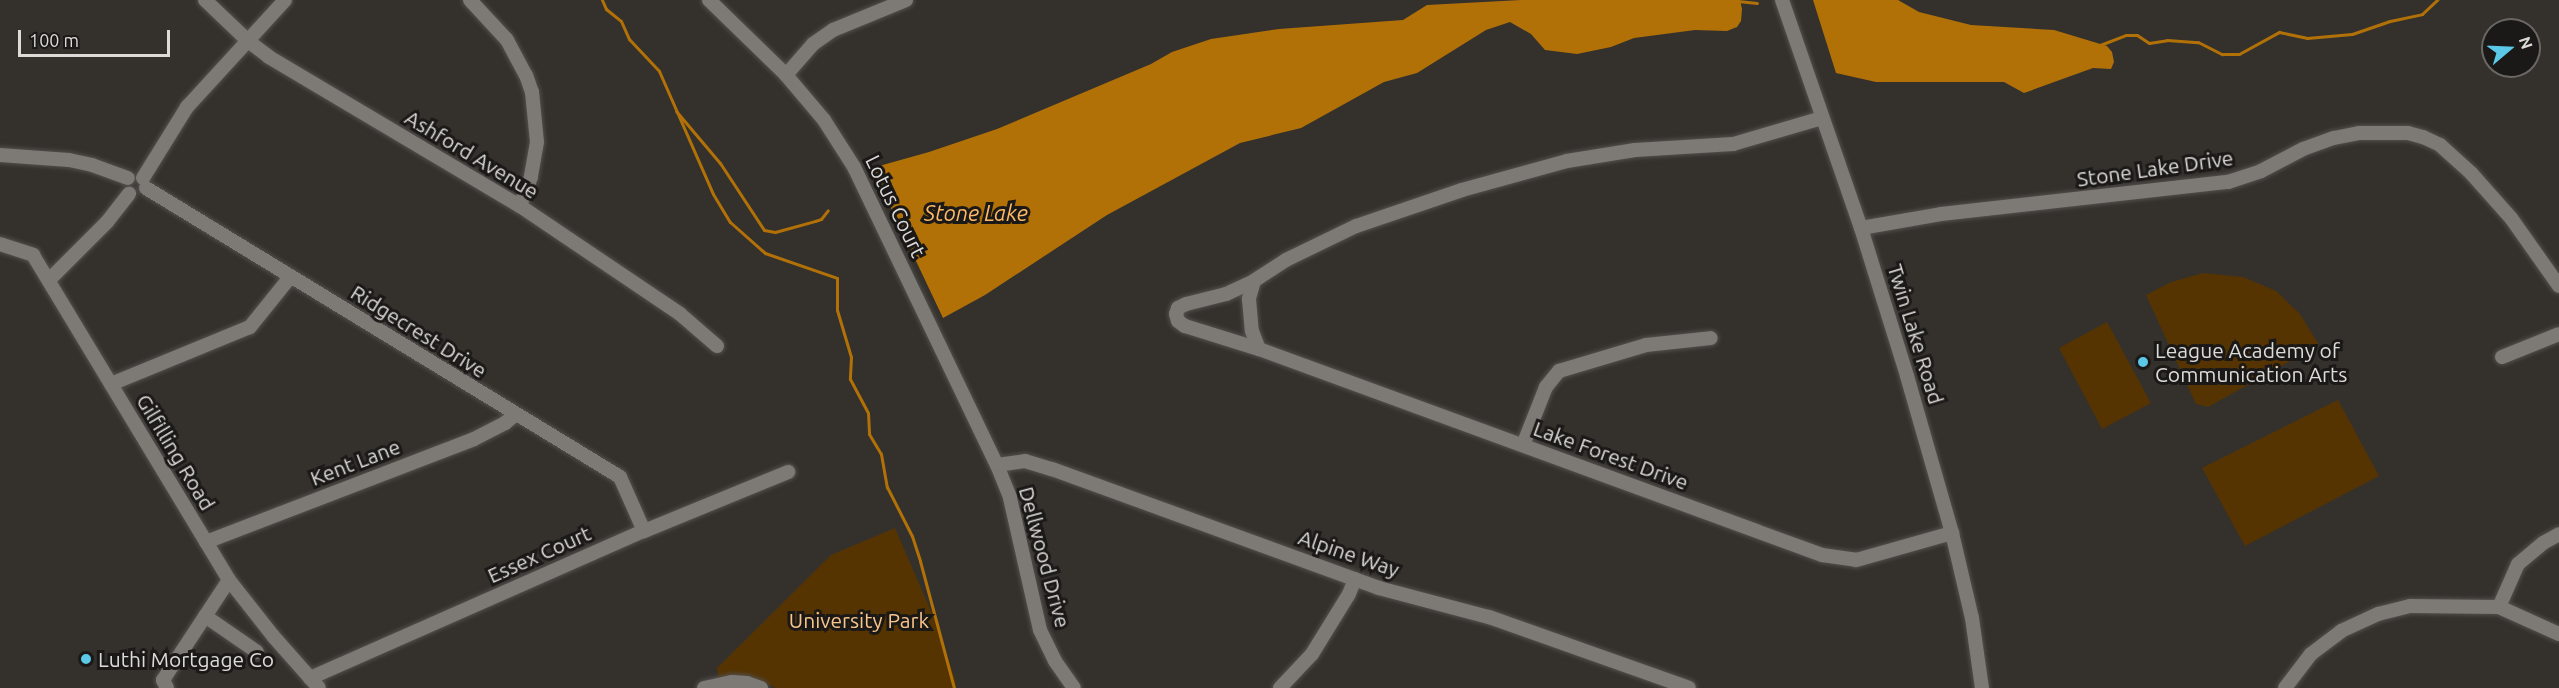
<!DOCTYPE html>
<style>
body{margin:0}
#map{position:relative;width:2559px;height:688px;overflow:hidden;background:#34312d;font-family:Ubuntu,sans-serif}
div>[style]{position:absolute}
.green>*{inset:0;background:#553402}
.water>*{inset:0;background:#b27107}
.stream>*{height:3px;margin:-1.5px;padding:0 1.5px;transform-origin:1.5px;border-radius:1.5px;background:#b27107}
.roads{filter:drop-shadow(0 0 2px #524f4c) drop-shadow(0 0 2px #524f4c)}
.minor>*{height:14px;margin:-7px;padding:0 7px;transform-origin:7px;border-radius:7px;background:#7d7975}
.dots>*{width:16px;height:16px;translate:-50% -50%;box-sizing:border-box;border:3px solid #1b1917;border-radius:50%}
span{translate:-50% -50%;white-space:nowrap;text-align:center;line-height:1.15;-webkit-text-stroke:6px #1b1917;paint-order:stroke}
.street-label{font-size:21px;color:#dddbd8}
.poi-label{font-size:21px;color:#dddbd8}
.left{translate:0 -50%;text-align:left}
.park-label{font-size:21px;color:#f8c58a}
.water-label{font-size:22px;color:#fdb966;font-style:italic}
.north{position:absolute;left:2481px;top:18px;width:60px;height:60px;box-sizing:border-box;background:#1b1917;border:2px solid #696764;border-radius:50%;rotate:71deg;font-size:16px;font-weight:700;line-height:24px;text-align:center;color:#dddbd8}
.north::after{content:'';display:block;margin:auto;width:21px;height:27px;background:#5bc8e7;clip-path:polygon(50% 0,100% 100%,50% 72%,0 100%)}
.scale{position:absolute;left:18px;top:30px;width:152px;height:27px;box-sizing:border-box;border:3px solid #dddbd8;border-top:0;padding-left:8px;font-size:18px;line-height:21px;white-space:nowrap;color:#dddbd8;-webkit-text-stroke:4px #1b1917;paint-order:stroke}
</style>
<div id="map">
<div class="green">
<i style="clip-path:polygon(2203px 273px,2243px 277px,2276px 291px,2300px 314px,2319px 345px,2208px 407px,2196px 404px,2146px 295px,2171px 282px)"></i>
<i style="clip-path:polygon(2107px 322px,2151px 403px,2102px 429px,2059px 348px)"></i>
<i style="clip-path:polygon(2338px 400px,2379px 476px,2245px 546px,2202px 468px)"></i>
<i style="clip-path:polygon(895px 528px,933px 616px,956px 682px,955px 688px,776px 688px,749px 676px,719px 678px,717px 668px,831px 555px)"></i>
</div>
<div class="water">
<i style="clip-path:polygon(1521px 0,1740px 0,1742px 9px,1741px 21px,1737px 27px,1727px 31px,1695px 30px,1634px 38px,1611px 47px,1577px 54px,1545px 50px,1531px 34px,1510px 22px,1486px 30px,1417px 73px,1384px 82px,1301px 128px,1240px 143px,1107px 215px,985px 295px,943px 318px,872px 168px,929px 152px,997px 129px,1151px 64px,1172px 52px,1211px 39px,1279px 29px,1403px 20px,1427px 5px)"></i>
<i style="clip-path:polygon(1813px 0,1898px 0,1919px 12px,1971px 25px,2054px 30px,2107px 46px,2112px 52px,2114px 62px,2111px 69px,2093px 68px,2024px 93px,2004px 82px,1876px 82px,1836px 73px)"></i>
</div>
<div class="stream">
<i style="left:602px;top:0;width:10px;rotate:66deg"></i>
<i style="left:606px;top:9px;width:19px;rotate:39deg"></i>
<i style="left:621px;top:21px;width:20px;rotate:66deg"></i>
<i style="left:629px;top:39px;width:44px;rotate:46.8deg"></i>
<i style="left:659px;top:71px;width:134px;rotate:66.3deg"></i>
<i style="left:713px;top:194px;width:33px;rotate:59deg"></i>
<i style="left:730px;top:222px;width:47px;rotate:41.5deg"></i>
<i style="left:765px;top:253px;width:76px;rotate:19.1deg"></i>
<i style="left:837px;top:278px;width:32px;rotate:90deg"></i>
<i style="left:837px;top:310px;width:49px;rotate:73.4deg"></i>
<i style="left:851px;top:357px;width:22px;rotate:93deg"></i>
<i style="left:850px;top:379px;width:38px;rotate:62deg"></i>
<i style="left:868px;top:413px;width:21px;rotate:87deg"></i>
<i style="left:869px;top:434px;width:23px;rotate:59deg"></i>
<i style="left:881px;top:454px;width:34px;rotate:80deg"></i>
<i style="left:887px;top:487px;width:55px;rotate:63deg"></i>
<i style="left:912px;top:536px;width:26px;rotate:72deg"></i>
<i style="left:920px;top:561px;width:131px;rotate:75deg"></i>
<i style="left:1738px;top:1px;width:19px;rotate:6deg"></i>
<i style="left:2100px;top:45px;width:28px;rotate:-21deg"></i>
<i style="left:2126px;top:35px;width:11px"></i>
<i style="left:2137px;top:35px;width:14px;rotate:34deg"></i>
<i style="left:2149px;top:43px;width:18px;rotate:-9deg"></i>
<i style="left:2167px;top:40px;width:31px;rotate:4deg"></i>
<i style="left:2198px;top:42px;width:27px;rotate:27deg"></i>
<i style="left:2222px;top:54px;width:17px"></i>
<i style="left:2239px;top:54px;width:46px;rotate:-28.8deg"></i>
<i style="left:2279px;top:32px;width:29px;rotate:12deg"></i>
<i style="left:2307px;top:38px;width:45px;rotate:-5.1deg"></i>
<i style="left:2352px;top:34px;width:40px;rotate:-18.9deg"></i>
<i style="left:2390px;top:21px;width:33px;rotate:-12deg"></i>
<i style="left:2422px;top:14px;width:21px;rotate:-43deg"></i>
<i style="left:676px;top:111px;width:68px;rotate:49.8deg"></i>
<i style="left:720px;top:163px;width:80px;rotate:56.7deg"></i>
<i style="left:764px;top:230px;width:11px;rotate:10deg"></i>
<i style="left:775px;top:232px;width:41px;rotate:-15.4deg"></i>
<i style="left:815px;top:221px;width:6px;rotate:-18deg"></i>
<i style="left:821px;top:219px;width:11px;rotate:-52deg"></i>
</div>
<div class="roads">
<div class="minor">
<i style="left:205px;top:0;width:59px;rotate:43.6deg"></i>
<i style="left:248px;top:41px;width:26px;rotate:37deg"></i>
<i style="left:269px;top:57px;width:292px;rotate:30.7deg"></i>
<i style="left:520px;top:206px;width:193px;rotate:34deg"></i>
<i style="left:680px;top:314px;width:49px;rotate:40.9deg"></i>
<i style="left:470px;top:0;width:54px;rotate:47.2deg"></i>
<i style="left:507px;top:40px;width:40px;rotate:62deg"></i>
<i style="left:526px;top:75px;width:18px;rotate:71deg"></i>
<i style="left:532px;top:92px;width:50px;rotate:84.3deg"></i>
<i style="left:537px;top:142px;width:36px;rotate:100deg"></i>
<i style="left:531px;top:177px;width:31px;rotate:111deg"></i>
<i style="left:709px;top:0;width:107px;rotate:44.2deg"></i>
<i style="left:786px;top:75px;width:59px;rotate:49.8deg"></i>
<i style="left:824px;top:120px;width:56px;rotate:57.4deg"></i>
<i style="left:854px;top:167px;width:331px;rotate:64.4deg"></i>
<i style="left:997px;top:465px;width:35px;rotate:68deg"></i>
<i style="left:1010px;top:498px;width:135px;rotate:77.2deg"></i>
<i style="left:1040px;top:630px;width:34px;rotate:64deg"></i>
<i style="left:1055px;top:661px;width:33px;rotate:55deg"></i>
<i style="left:1782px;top:0;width:241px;rotate:70.9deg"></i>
<i style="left:1861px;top:228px;width:155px;rotate:72.7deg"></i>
<i style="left:1907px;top:376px;width:163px;rotate:74deg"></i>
<i style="left:1952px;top:533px;width:87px;rotate:76.8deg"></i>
<i style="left:1972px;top:618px;width:71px;rotate:81.9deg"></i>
<i style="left:786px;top:75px;width:41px;rotate:-48.9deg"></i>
<i style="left:813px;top:44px;width:24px;rotate:-35deg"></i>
<i style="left:833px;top:30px;width:79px;rotate:-22.3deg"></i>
<i style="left:1822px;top:118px;width:93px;rotate:163.7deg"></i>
<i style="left:1733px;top:144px;width:98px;rotate:176.5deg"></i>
<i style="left:1635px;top:150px;width:69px;rotate:170.8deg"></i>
<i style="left:1567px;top:161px;width:109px;rotate:164.6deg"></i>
<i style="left:1462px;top:190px;width:112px;rotate:161.2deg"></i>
<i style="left:1356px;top:226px;width:78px;rotate:154.1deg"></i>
<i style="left:1286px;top:260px;width:38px;rotate:147deg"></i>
<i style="left:1254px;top:281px;width:19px;rotate:106deg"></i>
<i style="left:1249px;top:299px;width:32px;rotate:85deg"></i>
<i style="left:1252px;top:331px;width:19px;rotate:69deg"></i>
<i style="left:1259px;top:349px;width:600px;rotate:20.1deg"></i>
<i style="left:1822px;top:555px;width:34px;rotate:8deg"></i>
<i style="left:1856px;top:560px;width:100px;rotate:-15.7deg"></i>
<i style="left:0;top:155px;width:69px;rotate:4.1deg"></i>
<i style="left:69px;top:160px;width:24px;rotate:12deg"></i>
<i style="left:92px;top:165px;width:38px;rotate:20deg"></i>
<i style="left:143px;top:178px;width:84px;rotate:-58.2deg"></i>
<i style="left:187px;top:107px;width:145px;rotate:-47.5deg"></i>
<i style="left:146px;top:188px;width:555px;rotate:31.37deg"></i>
<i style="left:620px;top:477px;width:59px;rotate:66deg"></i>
<i style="left:1861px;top:228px;width:81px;rotate:-9.9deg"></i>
<i style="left:1941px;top:214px;width:289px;rotate:-6.4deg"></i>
<i style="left:2228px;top:182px;width:35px;rotate:-18deg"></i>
<i style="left:2261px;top:171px;width:47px;rotate:-27.6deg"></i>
<i style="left:2303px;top:149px;width:33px;rotate:-20deg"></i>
<i style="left:2334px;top:138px;width:25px;rotate:-11deg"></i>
<i style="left:2359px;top:133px;width:49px"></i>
<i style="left:2408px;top:133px;width:16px;rotate:15deg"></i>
<i style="left:2423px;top:137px;width:19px;rotate:25deg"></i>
<i style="left:2440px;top:145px;width:42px;rotate:42.1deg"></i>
<i style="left:2471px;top:173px;width:60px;rotate:48.4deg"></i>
<i style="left:2511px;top:218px;width:83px;rotate:54.8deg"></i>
<i style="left:0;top:244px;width:35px;rotate:18deg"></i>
<i style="left:33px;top:255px;width:380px;rotate:58.9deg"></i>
<i style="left:229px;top:580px;width:71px;rotate:51.8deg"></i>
<i style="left:273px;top:636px;width:69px;rotate:48.5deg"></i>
<i style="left:49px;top:280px;width:82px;rotate:-45deg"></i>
<i style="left:107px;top:222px;width:36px;rotate:-52deg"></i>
<i style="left:1254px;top:281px;width:31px;rotate:155deg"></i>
<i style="left:1226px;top:294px;width:41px;rotate:166deg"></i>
<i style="left:1186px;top:304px;width:9px;rotate:153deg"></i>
<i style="left:1178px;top:308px;width:6px;rotate:108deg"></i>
<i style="left:1176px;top:314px;width:7px;rotate:74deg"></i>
<i style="left:1178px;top:321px;width:9px;rotate:36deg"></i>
<i style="left:1185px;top:326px;width:77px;rotate:17.3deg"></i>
<i style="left:2502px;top:357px;width:61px;rotate:-22deg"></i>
<i style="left:111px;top:384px;width:150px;rotate:-22.3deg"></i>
<i style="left:250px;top:327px;width:65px;rotate:-51.2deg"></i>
<i style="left:1523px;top:445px;width:62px;rotate:-68.4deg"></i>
<i style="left:1546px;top:387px;width:21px;rotate:-51deg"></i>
<i style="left:1559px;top:371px;width:91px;rotate:-16.6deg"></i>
<i style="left:1646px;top:345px;width:65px;rotate:-6.1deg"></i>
<i style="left:997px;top:465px;width:28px;rotate:-8deg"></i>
<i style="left:1025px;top:461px;width:28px;rotate:17deg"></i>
<i style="left:1052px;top:469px;width:348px;rotate:20deg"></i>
<i style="left:1379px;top:588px;width:114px;rotate:14.8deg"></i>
<i style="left:1489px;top:617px;width:212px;rotate:19.5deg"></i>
<i style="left:206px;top:542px;width:287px;rotate:-21deg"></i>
<i style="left:474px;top:439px;width:35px;rotate:-27deg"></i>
<i style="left:505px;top:423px;width:13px;rotate:-39deg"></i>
<i style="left:2499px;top:607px;width:47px;rotate:-66.2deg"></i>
<i style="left:2518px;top:564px;width:33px;rotate:-40deg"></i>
<i style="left:2543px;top:543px;width:18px;rotate:-29deg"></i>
<i style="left:205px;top:616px;width:63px;rotate:34.7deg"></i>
<i style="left:310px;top:678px;width:365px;rotate:-23.8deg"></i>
<i style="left:644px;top:531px;width:156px;rotate:-22.3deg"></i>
<i style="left:167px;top:688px;width:9px;rotate:-117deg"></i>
<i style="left:163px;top:680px;width:120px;rotate:-56.6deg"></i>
<i style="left:704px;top:688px;width:29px;rotate:-12deg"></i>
<i style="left:732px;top:682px;width:15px;rotate:4deg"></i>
<i style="left:747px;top:683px;width:15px;rotate:20deg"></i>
<i style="left:1280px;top:688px;width:47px;rotate:-46.7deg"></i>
<i style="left:1312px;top:654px;width:70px;rotate:-58.3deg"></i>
<i style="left:1349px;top:594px;width:16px;rotate:-68deg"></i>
<i style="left:2285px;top:688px;width:43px;rotate:-52.6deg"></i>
<i style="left:2311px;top:654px;width:38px;rotate:-37deg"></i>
<i style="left:2341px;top:631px;width:41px;rotate:-24.7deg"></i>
<i style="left:2378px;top:614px;width:33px;rotate:-14deg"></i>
<i style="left:2410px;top:606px;width:89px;rotate:0.6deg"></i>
<i style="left:2499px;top:607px;width:66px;rotate:24.2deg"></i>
</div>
</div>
<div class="dots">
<i style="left:2143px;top:362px;background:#5bc8e7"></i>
<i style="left:86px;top:659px;background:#5bc8e7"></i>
</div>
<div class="street-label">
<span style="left:472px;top:154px;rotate:31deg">Ashford Avenue</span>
<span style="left:2155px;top:168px;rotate:-8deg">Stone Lake Drive</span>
<span style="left:896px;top:206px;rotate:64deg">Lotus Court</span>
<span style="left:419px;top:331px;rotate:32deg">Ridgecrest Drive</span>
<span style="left:1916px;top:334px;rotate:73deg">Twin Lake Road</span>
<span style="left:176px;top:452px;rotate:59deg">Gilfilling Road</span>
<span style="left:1611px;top:455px;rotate:20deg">Lake Forest Drive</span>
<span style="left:355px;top:462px;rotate:-21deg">Kent Lane</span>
<span style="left:1349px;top:553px;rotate:19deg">Alpine Way</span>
<span style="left:539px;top:554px;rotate:-24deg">Essex Court</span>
<span style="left:1045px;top:557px;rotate:75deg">Dellwood Drive</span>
</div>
<div class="poi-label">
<span class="left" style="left:2155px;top:362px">League Academy of<br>Communication Arts</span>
<span class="left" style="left:98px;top:659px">Luthi Mortgage Co</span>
</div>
<div class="park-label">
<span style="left:859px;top:620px">University Park</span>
</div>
<div class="water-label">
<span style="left:976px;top:213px">Stone Lake</span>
</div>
<div class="north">N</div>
<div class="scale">100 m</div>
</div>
